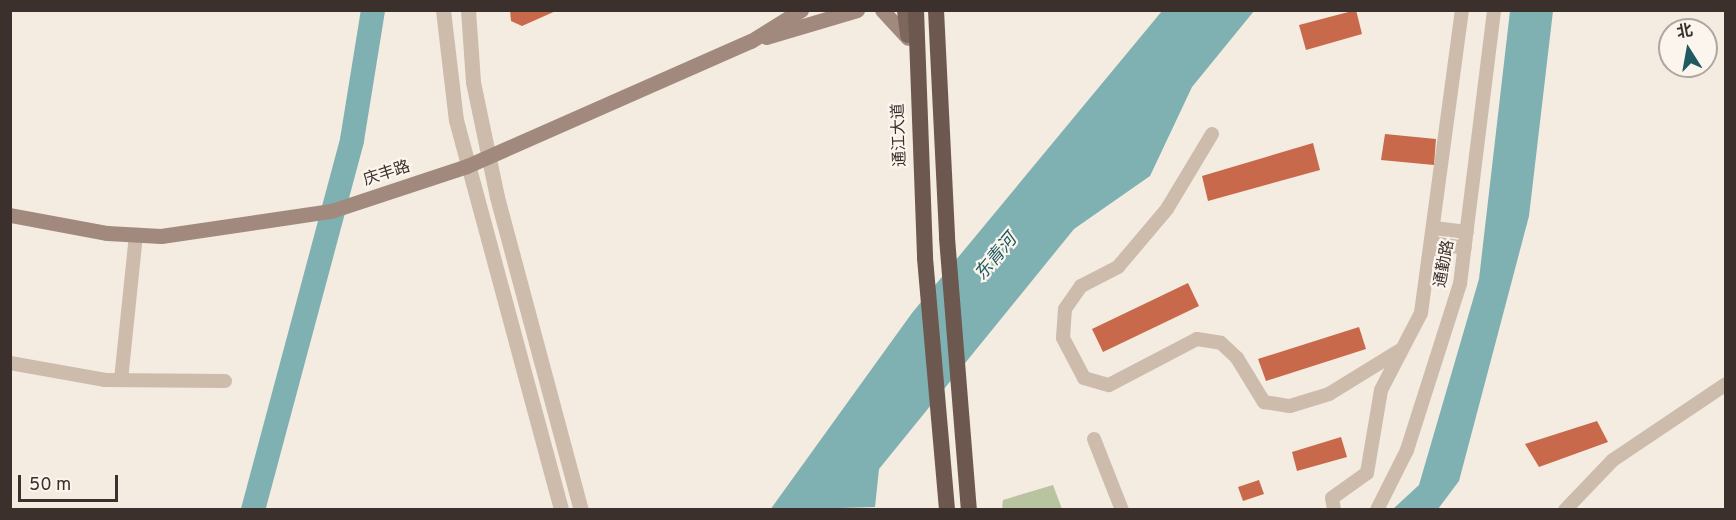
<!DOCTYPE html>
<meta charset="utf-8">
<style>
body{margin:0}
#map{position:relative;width:1736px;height:520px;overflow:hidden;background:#f4ebe1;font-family:Overpass,"Noto Sans SC",sans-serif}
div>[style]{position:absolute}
.green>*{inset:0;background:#b8c4a0}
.water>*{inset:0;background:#7fb0b2}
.river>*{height:24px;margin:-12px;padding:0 12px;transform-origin:12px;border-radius:12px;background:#7fb0b2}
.building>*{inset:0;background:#c8694b}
.minor>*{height:14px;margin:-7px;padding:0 7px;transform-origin:7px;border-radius:7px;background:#cdbbac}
.tertiary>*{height:15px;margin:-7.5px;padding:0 7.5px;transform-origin:7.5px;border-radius:7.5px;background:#cdbbac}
.secondary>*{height:15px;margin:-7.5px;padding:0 7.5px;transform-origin:7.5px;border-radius:7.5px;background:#a18a7d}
.primary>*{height:15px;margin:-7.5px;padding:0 7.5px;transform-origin:7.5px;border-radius:7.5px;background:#7d675c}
.trunk>*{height:16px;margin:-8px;padding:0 8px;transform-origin:8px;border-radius:8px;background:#6c584f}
span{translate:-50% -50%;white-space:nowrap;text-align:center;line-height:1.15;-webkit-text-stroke:4.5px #fbf5ee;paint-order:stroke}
.street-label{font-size:16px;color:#3b302b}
.water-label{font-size:18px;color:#1f5a5e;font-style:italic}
.frame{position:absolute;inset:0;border:12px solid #3b302b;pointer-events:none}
.north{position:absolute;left:1658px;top:18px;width:60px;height:60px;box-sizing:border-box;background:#fbf5ee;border:2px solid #aea6a0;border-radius:50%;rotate:349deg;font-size:16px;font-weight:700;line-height:24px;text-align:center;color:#3b302b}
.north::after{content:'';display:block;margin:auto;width:21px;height:27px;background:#1f5a5e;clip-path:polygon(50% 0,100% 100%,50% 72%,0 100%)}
.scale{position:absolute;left:18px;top:475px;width:100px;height:27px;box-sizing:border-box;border:3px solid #3b302b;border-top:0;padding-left:8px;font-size:18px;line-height:21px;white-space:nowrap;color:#3b302b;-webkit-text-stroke:4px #fbf5ee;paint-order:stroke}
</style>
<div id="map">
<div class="green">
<i style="clip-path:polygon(1053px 485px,1062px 509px,1002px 509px,1003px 500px)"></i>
</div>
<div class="water">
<i style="clip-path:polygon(1162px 11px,1254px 11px,1192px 87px,1150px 176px,1074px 229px,879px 469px,875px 507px,770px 510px,912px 313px)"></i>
<i style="clip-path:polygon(1510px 11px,1553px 11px,1529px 216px,1459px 481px,1438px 509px,1393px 509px,1419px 485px,1479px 279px)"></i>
</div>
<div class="river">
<i style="left:253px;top:510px;width:383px;rotate:-75deg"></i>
<i style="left:352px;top:140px;width:132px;rotate:-80.8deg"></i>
</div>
<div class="building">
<i style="clip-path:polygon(510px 10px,558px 10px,522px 26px,511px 21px)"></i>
<i style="clip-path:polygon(1356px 10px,1362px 34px,1306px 50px,1299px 25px)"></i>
<i style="clip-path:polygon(1385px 134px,1436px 139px,1434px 165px,1381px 160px)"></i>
<i style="clip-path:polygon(1313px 143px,1320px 170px,1208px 201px,1202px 176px)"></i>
<i style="clip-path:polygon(1188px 283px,1199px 306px,1103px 352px,1092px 329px)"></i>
<i style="clip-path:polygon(1359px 327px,1366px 349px,1266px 381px,1258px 359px)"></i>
<i style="clip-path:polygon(1597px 421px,1608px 442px,1539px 467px,1525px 444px)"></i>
<i style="clip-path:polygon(1341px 437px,1347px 457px,1297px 471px,1292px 452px)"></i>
<i style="clip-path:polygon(1259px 480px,1264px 494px,1243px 501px,1238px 487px)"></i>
</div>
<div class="minor">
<i style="left:1212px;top:134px;width:87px;rotate:121deg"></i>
<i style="left:1167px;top:209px;width:76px;rotate:130.2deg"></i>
<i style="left:1118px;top:267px;width:42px;rotate:152.8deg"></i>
<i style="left:1081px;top:286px;width:28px;rotate:125deg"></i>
<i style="left:1065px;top:309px;width:29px;rotate:94deg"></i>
<i style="left:1063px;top:338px;width:45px;rotate:62.3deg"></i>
<i style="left:1084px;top:378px;width:26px;rotate:16deg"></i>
<i style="left:1109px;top:385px;width:99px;rotate:-27.6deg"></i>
<i style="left:1197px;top:339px;width:24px;rotate:9deg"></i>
<i style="left:1221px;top:343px;width:22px;rotate:43deg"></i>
<i style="left:1237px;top:358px;width:52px;rotate:58.5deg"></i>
<i style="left:1264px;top:402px;width:26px;rotate:9deg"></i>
<i style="left:1290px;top:406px;width:41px;rotate:-17.1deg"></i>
<i style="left:1329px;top:394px;width:82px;rotate:-31.6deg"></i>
<i style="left:1434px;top:228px;width:33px;rotate:7deg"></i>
<i style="left:1431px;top:243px;width:34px;rotate:8deg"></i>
<i style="left:10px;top:363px;width:97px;rotate:10.1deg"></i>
<i style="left:105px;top:380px;width:120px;rotate:0.5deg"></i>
<i style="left:121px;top:380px;width:146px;rotate:-84.1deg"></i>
<i style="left:1094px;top:439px;width:76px;rotate:68.5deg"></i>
<i style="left:1334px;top:510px;width:12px;rotate:-99deg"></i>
<i style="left:1332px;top:498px;width:43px;rotate:-35.5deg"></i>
<i style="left:1367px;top:473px;width:84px;rotate:-80.4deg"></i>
<i style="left:1381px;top:390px;width:87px;rotate:-62.5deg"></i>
<i style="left:1421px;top:313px;width:306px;rotate:-82.3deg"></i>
<i style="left:1377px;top:510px;width:67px;rotate:-63.4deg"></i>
<i style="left:1407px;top:450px;width:174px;rotate:-72.3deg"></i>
<i style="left:1460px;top:284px;width:276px;rotate:-82.9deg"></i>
<i style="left:1565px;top:510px;width:69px;rotate:-46.2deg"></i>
<i style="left:1613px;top:460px;width:136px;rotate:-33.9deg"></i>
</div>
<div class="tertiary">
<i style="left:443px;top:10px;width:111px;rotate:83.3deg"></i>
<i style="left:456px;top:120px;width:404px;rotate:74.9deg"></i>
<i style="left:468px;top:10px;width:72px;rotate:86deg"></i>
<i style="left:473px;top:82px;width:117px;rotate:78.2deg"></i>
<i style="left:497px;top:197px;width:324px;rotate:75deg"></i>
</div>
<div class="secondary">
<i style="left:882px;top:10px;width:38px;rotate:47deg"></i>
<i style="left:766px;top:37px;width:95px;rotate:-16.5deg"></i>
<i style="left:10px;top:215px;width:99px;rotate:10.5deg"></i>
<i style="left:107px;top:233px;width:54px;rotate:3.2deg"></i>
<i style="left:161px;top:236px;width:172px;rotate:-8.4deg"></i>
<i style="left:331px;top:211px;width:143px;rotate:-18.3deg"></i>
<i style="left:467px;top:166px;width:310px;rotate:-23.8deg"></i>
<i style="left:751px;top:41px;width:59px;rotate:-31.8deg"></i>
</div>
<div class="primary">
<i style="left:904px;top:10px;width:25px;rotate:83deg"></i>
</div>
<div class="trunk">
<i style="left:916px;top:10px;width:248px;rotate:87.9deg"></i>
<i style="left:925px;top:258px;width:253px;rotate:85deg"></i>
<i style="left:936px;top:10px;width:228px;rotate:87.2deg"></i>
<i style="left:947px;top:238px;width:273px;rotate:85.4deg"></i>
</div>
<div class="street-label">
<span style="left:900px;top:135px;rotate:-92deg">通江大道</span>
<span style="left:387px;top:174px;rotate:-18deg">庆丰路</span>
<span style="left:1445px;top:264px;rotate:-80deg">通勤路</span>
</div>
<div class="water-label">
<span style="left:997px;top:258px;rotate:-50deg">东青河</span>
</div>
<div class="frame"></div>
<div class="north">北</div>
<div class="scale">50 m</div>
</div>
